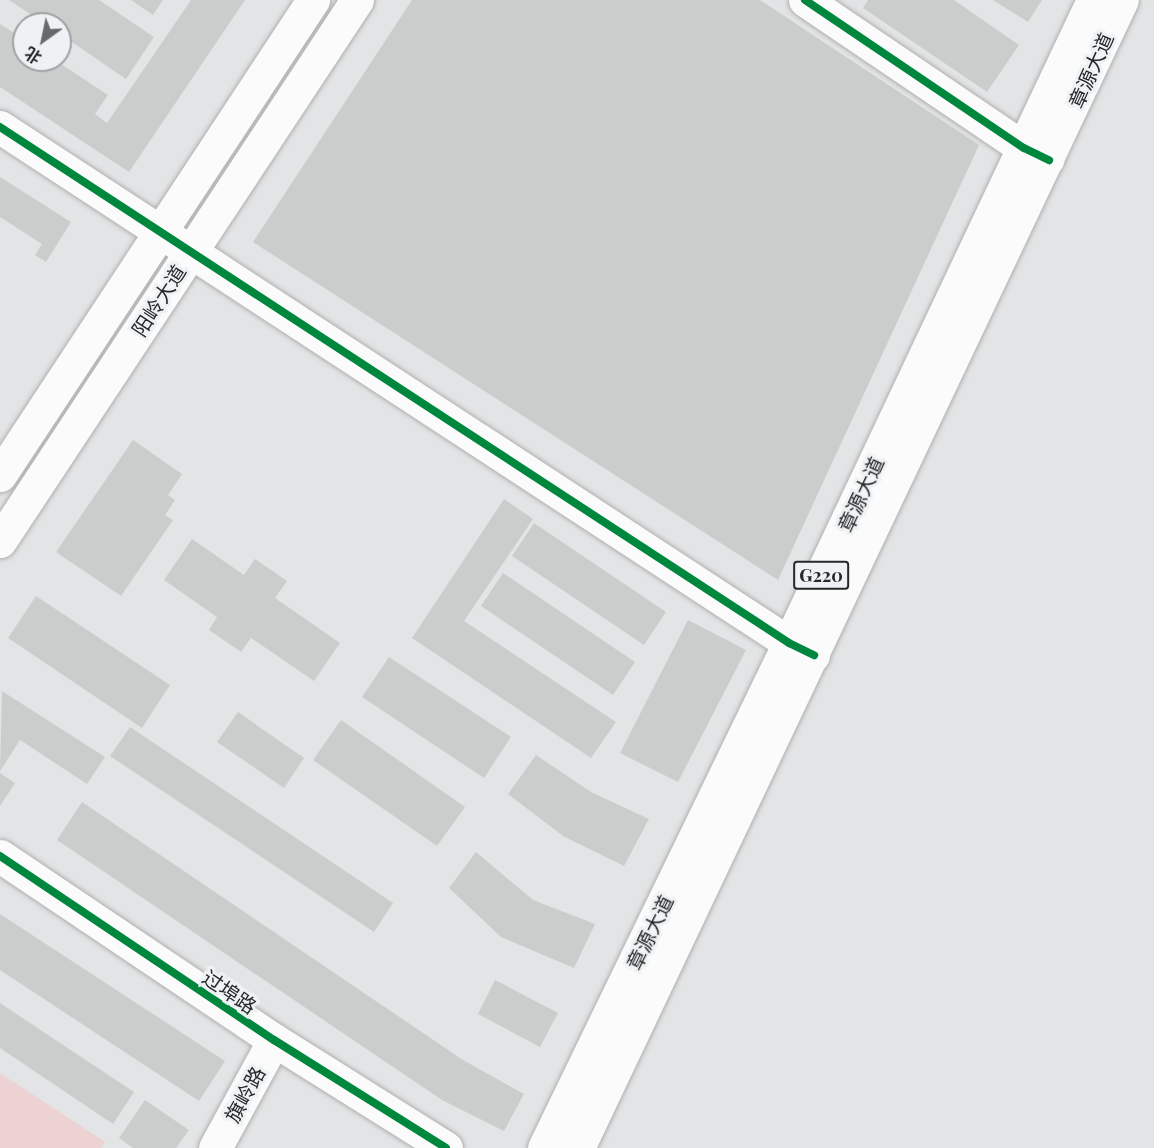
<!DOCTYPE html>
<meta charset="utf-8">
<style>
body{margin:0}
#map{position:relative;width:1154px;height:1148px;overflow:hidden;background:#e3e4e5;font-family:"Playfair Display","Noto Sans SC",serif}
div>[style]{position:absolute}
.green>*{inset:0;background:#edd2d3}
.building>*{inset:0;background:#cbcdcd}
.roads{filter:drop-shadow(0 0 2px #afb0b0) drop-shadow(0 0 2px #afb0b0)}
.secondary>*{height:33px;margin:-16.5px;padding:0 16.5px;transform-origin:16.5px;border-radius:16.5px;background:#fbfbfb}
.primary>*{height:33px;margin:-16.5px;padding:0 16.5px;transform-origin:16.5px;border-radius:16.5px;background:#fbfbfb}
.cycleway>*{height:8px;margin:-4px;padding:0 4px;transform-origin:4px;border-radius:4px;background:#00873e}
span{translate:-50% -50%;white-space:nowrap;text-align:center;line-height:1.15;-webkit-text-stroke:6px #eff2f4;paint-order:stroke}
.shield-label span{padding:2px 4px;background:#eff2f4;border:2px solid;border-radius:4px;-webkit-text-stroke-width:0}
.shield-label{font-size:18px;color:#262828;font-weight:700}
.street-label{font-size:20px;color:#262828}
.north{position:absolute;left:12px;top:12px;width:60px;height:60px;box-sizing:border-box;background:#eff2f4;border:2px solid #9fa1a2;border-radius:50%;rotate:213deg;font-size:16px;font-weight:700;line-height:24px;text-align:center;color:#262828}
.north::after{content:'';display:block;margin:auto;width:21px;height:27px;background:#686a6a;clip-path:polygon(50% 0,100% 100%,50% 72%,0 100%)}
</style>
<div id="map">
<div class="green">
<i style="clip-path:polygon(0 1073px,105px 1142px,101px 1148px,0 1148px)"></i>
</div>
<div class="building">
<i style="clip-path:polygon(9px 0,99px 0,154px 37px,126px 79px,60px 34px,60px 24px,45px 24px)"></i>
<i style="clip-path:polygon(131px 0,163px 0,153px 15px)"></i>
<i style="clip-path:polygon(191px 0,245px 0,129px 172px,0 87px,0 24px,24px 39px,24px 60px,55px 60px,108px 95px,95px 114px,107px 123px)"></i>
<i style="clip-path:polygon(412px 0,760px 0,979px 145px,778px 580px,253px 242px)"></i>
<i style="clip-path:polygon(868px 0,954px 0,1019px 45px,987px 92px,863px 8px)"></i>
<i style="clip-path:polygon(993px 0,1042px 0,1028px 22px)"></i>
<i style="clip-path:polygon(0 177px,71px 222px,46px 262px,35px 255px,42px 244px,0 217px)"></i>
<i style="clip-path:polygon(133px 440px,182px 474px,168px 495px,175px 500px,165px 515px,173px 520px,121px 596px,56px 552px)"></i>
<i style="clip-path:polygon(504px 499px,533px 519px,464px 621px,616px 722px,591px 758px,412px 638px)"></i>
<i style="clip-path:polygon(534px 523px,666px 612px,644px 645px,512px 556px)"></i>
<i style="clip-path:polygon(192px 539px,244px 575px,255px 559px,287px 581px,275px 598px,340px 643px,314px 681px,251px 638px,241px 652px,209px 630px,217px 617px,164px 580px)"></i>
<i style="clip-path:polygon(503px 573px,635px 662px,613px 695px,481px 606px)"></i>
<i style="clip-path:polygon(36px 596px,170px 685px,142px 728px,8px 638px)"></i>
<i style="clip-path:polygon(688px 620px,746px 650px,678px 782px,620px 753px)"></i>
<i style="clip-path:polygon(389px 657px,511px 737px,484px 778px,362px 697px)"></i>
<i style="clip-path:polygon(2px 691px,105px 757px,87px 784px,20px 740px,0 771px)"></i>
<i style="clip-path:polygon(238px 712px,304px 758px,284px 788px,217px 742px)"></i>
<i style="clip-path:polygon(341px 720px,465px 807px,437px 846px,313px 760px)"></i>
<i style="clip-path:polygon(130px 727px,393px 903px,374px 932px,110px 756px)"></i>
<i style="clip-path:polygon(536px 755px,591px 792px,649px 819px,624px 866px,563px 836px,508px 794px)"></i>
<i style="clip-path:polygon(0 773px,15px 783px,0 806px)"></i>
<i style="clip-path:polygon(82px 802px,463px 1060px,524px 1094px,504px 1131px,442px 1100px,57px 840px)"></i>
<i style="clip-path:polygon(476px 852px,533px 900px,595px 924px,574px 968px,501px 937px,449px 888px)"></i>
<i style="clip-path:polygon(0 914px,225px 1061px,199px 1101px,0 970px)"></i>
<i style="clip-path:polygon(495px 980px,558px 1013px,540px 1047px,478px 1014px)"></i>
<i style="clip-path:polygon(0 1003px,134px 1092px,113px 1124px,0 1048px)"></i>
<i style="clip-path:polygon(145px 1100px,189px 1130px,176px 1148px,133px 1148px,119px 1138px)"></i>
</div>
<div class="roads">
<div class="secondary">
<i style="left:805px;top:0;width:264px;rotate:34.1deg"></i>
<i style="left:1024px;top:148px;width:26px;rotate:25deg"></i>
<i style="left:0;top:127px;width:943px;rotate:33.18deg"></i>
<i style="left:789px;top:643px;width:27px;rotate:27deg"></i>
<i style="left:0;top:856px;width:330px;rotate:33.9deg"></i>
<i style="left:274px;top:1040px;width:203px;rotate:32.1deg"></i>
<i style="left:215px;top:1148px;width:123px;rotate:-61.4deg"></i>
</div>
<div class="primary">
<i style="left:0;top:475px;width:569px;rotate:-56.62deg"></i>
<i style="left:0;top:541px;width:648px;rotate:-56.58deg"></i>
<i style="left:544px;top:1148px;width:561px;rotate:-64.12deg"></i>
<i style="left:789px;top:643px;width:711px;rotate:-64.7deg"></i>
<i style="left:578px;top:1148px;width:1270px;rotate:-64.65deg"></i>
</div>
</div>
<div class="cycleway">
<i style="left:805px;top:0;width:264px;rotate:34.1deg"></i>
<i style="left:1024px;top:148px;width:28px;rotate:26deg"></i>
<i style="left:0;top:127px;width:943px;rotate:33.18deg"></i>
<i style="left:789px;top:643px;width:28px;rotate:26deg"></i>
<i style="left:0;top:856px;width:330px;rotate:33.9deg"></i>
<i style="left:274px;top:1040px;width:203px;rotate:32.1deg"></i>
</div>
<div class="shield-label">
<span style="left:821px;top:575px">G220</span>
</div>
<div class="street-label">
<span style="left:1090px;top:70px;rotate:-66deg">章源大道</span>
<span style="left:158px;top:300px;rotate:-57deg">阳岭大道</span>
<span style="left:860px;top:494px;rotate:-65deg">章源大道</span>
<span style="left:649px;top:932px;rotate:-64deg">章源大道</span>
<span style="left:230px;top:991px;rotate:34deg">过埠路</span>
<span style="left:244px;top:1094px;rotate:-61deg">旗岭路</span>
</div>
<div class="north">北</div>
</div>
